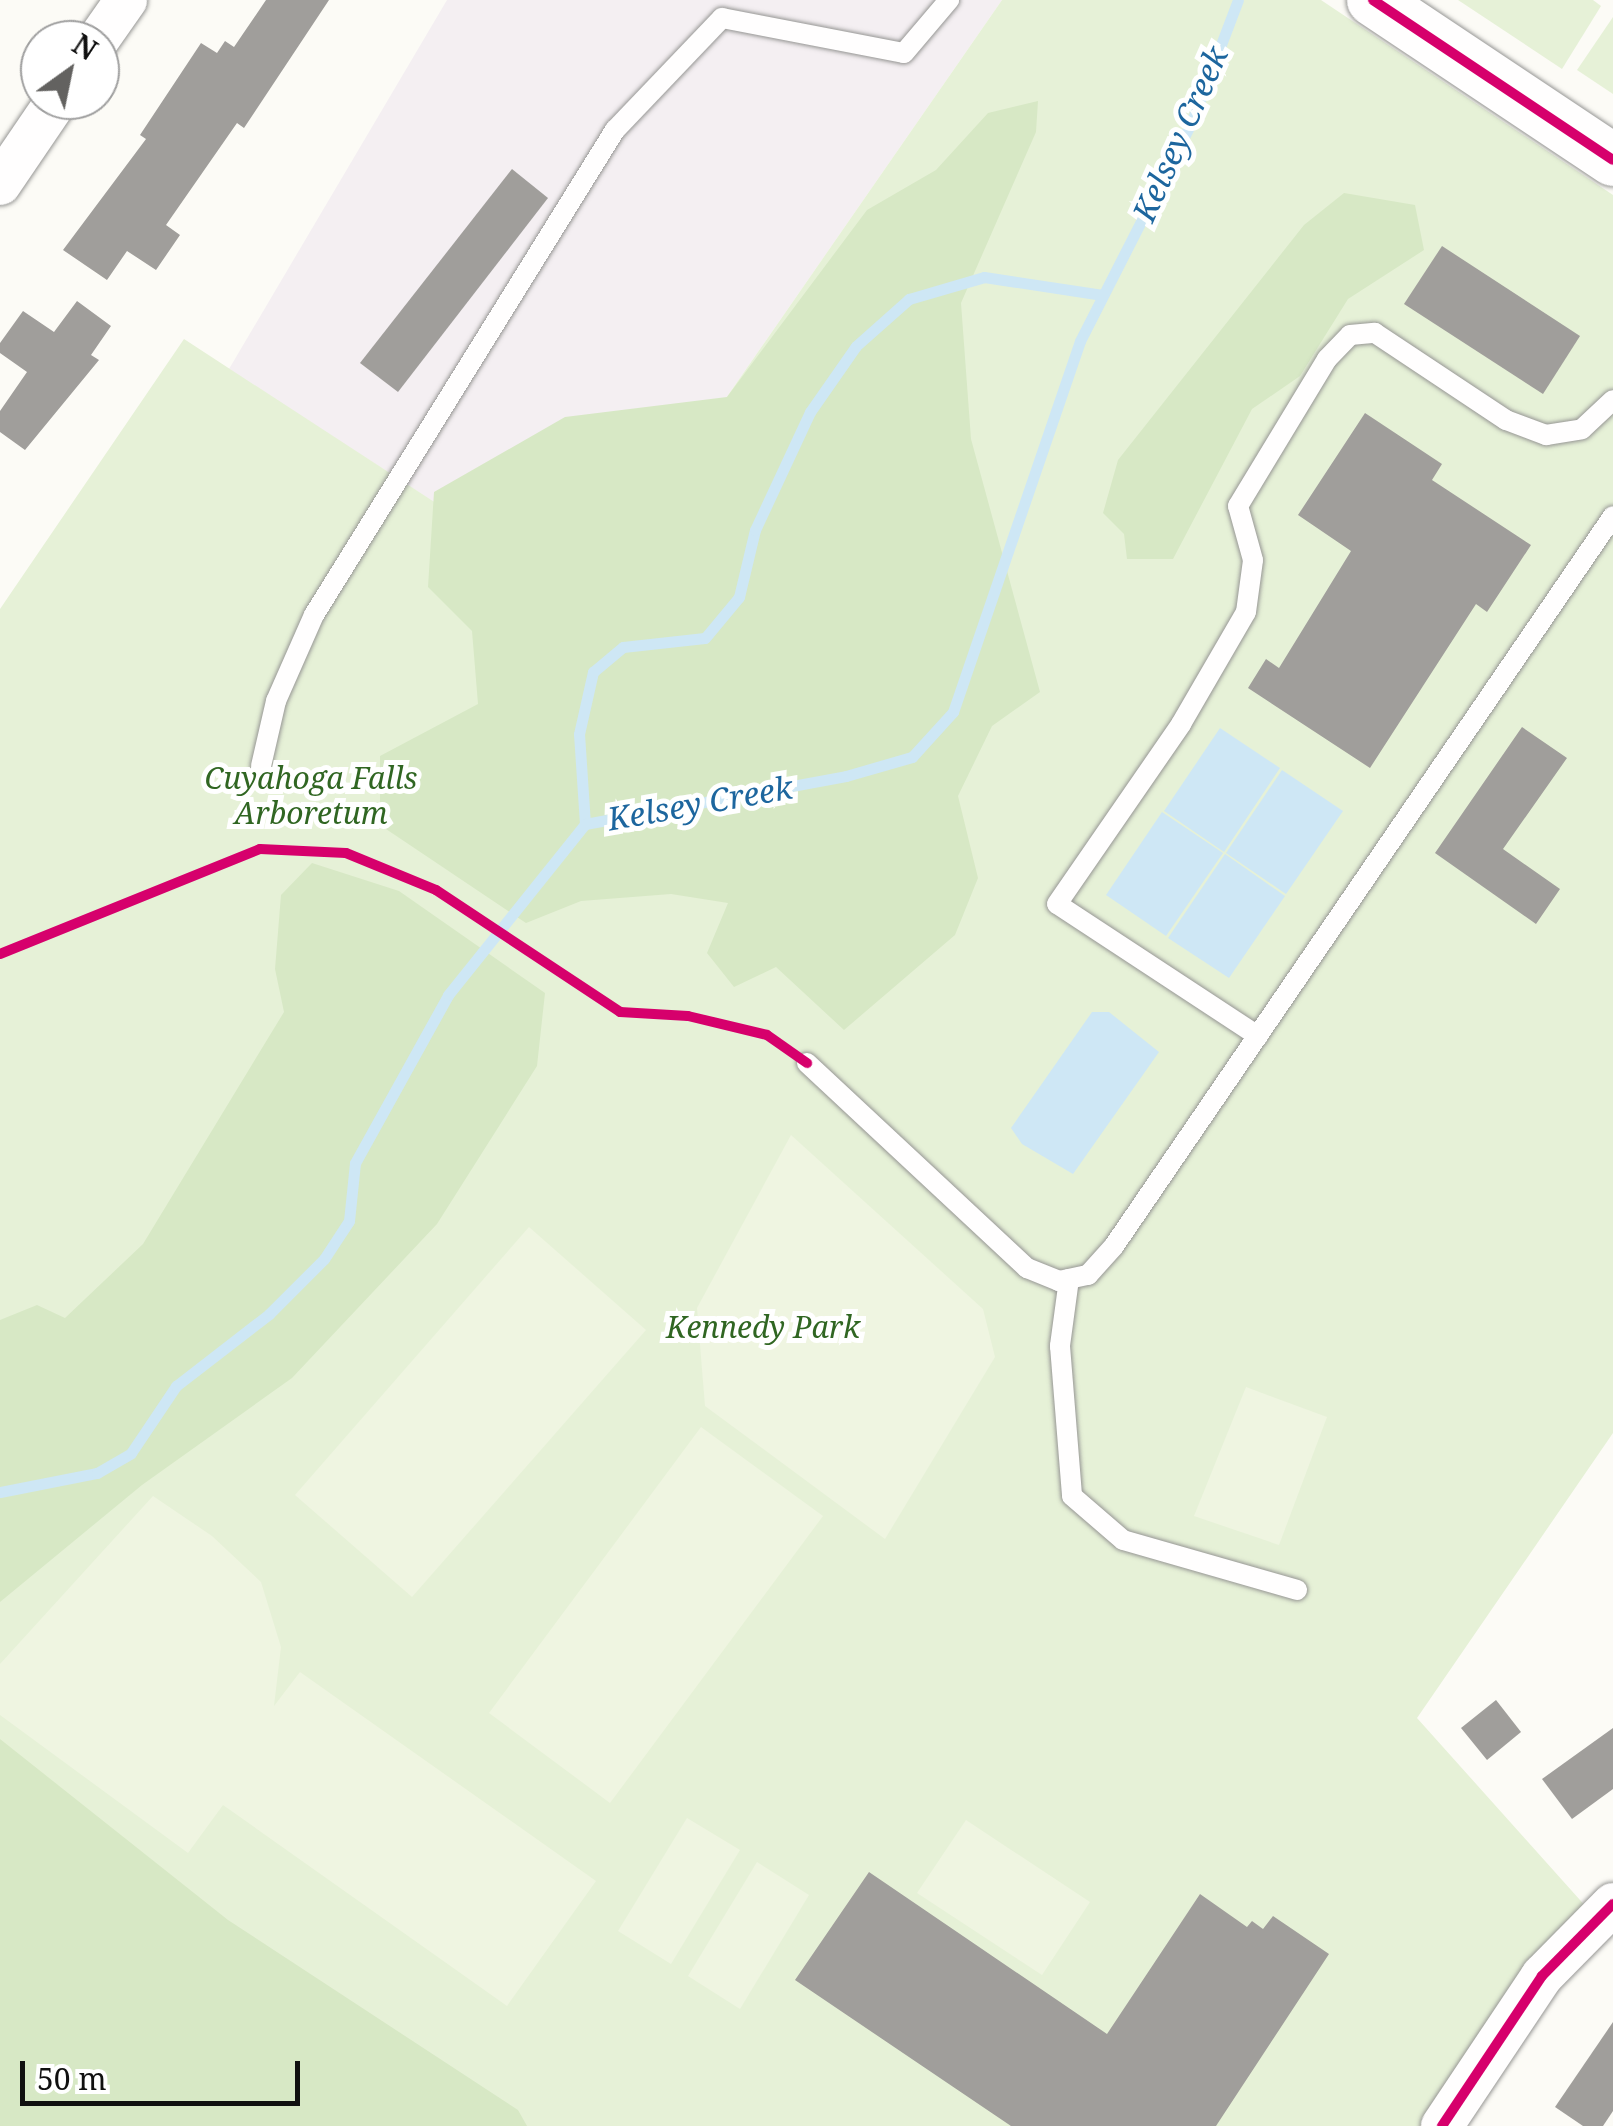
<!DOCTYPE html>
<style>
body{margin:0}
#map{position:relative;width:1613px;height:2126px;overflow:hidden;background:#fcfbf6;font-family:"Noto Serif",serif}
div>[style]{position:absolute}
.industrial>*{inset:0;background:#f4eff2}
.green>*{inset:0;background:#e6f1d7}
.forest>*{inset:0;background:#d7e8c5}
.pitch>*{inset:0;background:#eff5e1}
.water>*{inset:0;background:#cee7f5}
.stream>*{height:11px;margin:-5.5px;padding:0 5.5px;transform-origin:5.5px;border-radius:5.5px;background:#cee7f5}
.building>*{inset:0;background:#a09e9b}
.roads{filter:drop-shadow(0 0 2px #969694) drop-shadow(0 0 2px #969694)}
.service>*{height:20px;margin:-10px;padding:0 10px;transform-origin:10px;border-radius:10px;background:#fffefe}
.minor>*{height:42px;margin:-21px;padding:0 21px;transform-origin:21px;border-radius:21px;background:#fffefe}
.tertiary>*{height:52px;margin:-26px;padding:0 26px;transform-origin:26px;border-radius:26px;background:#fffefe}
.cycleway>*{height:10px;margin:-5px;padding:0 5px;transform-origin:5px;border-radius:5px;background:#d6006c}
span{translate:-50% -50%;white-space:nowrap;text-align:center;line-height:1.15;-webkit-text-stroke:10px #fff;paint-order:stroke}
.park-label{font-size:30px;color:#306622;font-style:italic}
.water-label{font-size:32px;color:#1d669e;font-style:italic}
.north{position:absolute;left:20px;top:20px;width:100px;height:100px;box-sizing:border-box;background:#fff;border:2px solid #9f9f9f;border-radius:50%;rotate:33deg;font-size:28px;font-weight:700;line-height:40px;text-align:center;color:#101010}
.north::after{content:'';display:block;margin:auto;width:35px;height:45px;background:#636260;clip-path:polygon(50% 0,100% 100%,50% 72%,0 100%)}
.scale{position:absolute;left:20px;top:2061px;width:280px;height:45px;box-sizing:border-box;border:5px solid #101010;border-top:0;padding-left:12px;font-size:30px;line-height:35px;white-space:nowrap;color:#101010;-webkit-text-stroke:8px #fff;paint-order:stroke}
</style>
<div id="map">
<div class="industrial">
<i style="clip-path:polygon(447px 0,1002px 0,706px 427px,568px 589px,229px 369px)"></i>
</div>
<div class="green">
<i style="clip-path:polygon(1002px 0,1321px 0,1613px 195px,1613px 1433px,1417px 1718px,1597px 1919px,1442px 2126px,0 2126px,0 609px,184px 339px,568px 589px,706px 427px)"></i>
<i style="clip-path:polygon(1458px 0,1593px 0,1601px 6px,1562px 69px)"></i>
<i style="clip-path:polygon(1613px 17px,1613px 94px,1577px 70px)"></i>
</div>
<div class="forest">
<i style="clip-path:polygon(1038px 101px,1036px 132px,961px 303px,971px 439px,1040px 692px,992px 726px,958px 796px,978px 878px,955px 935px,844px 1030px,776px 967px,734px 987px,707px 953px,728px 903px,671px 894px,581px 901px,526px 923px,380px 825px,380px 756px,478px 704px,472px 631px,428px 587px,434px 492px,565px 417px,727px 397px,867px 210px,936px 170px,988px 113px)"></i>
<i style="clip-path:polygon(1344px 193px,1415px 205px,1424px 250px,1348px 299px,1300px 376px,1252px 409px,1173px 559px,1127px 559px,1124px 534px,1103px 513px,1118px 460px,1304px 225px)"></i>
<i style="clip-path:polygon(312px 863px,399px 891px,545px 993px,537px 1066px,437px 1224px,292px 1378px,142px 1485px,0 1602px,0 1320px,37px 1305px,65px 1318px,143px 1244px,284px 1012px,275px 969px,281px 895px)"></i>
<i style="clip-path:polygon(0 1739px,228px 1920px,518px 2110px,527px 2126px,0 2126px)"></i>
</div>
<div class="pitch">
<i style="clip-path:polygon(791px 1135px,983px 1309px,995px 1357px,885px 1539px,705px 1406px,697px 1308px)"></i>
<i style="clip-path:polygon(529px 1227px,646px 1330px,412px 1597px,295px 1495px)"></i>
<i style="clip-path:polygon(1246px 1387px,1327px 1417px,1279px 1545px,1194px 1516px)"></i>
<i style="clip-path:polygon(701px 1427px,823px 1516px,610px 1803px,489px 1713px)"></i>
<i style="clip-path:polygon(153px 1496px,212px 1536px,261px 1582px,281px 1647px,274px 1706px,300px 1672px,596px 1881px,507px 2006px,223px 1805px,188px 1853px,0 1715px,0 1664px)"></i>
<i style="clip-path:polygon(687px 1818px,740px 1850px,671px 1964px,618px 1931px)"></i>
<i style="clip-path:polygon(966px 1820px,1090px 1902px,1042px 1975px,917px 1893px)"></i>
<i style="clip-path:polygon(757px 1862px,809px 1895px,740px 2009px,688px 1976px)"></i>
</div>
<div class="water">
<i style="clip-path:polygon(1220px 728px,1280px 768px,1224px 852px,1164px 811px)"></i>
<i style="clip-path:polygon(1282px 770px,1343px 811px,1286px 894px,1226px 853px)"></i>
<i style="clip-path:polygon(1162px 812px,1223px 853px,1166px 936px,1106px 895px)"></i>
<i style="clip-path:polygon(1225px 854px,1285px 896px,1229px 978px,1168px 938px)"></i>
<i style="clip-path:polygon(1092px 1012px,1109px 1012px,1159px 1052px,1073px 1174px,1022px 1144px,1011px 1128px)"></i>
</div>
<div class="stream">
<i style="left:585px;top:824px;width:90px;rotate:-93.8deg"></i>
<i style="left:579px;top:734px;width:64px;rotate:-77.3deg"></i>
<i style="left:593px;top:672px;width:39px;rotate:-40deg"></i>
<i style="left:623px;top:647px;width:82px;rotate:-6.3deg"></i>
<i style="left:705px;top:638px;width:53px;rotate:-50.3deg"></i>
<i style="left:739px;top:597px;width:69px;rotate:-76.6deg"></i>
<i style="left:755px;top:530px;width:130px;rotate:-65deg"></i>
<i style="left:810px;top:412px;width:80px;rotate:-55.1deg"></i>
<i style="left:856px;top:346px;width:71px;rotate:-41.6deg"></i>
<i style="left:909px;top:299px;width:78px;rotate:-16.3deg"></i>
<i style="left:984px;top:277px;width:120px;rotate:8.6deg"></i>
<i style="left:0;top:1492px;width:99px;rotate:-11.1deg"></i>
<i style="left:97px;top:1473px;width:39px;rotate:-30deg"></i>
<i style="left:131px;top:1453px;width:81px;rotate:-56.1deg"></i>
<i style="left:176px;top:1386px;width:118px;rotate:-37.7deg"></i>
<i style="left:269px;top:1314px;width:78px;rotate:-45deg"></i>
<i style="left:324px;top:1259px;width:45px;rotate:-56.7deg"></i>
<i style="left:349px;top:1221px;width:58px;rotate:-84.1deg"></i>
<i style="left:355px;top:1163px;width:192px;rotate:-61deg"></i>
<i style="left:448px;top:995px;width:219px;rotate:-51.3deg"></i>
<i style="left:585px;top:824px;width:265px;rotate:-10.4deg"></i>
<i style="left:846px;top:776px;width:69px;rotate:-16.1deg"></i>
<i style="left:912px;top:757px;width:61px;rotate:-47.7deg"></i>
<i style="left:953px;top:712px;width:392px;rotate:-71.1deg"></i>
<i style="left:1080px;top:341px;width:247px;rotate:-63deg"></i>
<i style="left:1192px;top:121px;width:129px;rotate:-69.2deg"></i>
</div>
<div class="building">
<i style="clip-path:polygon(266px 0,329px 0,244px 128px,237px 123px,166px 225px,180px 235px,156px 270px,127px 251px,107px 280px,63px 250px,146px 139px,140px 135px,201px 43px,217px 53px,225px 41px,234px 47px)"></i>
<i style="clip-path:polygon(512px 169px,548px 198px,398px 392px,360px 363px)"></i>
<i style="clip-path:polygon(1442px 246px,1580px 336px,1543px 394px,1404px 304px)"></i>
<i style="clip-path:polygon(77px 301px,111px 326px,91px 355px,99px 360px,25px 450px,0 432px,0 411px,27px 372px,0 353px,0 343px,23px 311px,54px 332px)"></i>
<i style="clip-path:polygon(1365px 413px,1442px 464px,1432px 480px,1531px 545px,1487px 612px,1476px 604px,1370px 768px,1248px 688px,1266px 659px,1279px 668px,1351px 551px,1298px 515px)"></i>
<i style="clip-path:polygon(1522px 727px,1567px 758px,1503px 849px,1560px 889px,1536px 924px,1435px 853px)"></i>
<i style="clip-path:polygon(1496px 1700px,1521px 1732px,1487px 1760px,1461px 1728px)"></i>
<i style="clip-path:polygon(1613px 1728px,1613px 1789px,1572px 1819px,1542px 1779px)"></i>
<i style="clip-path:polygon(869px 1872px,1107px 2034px,1200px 1894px,1247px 1927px,1252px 1921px,1263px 1929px,1273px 1916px,1329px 1954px,1216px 2126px,1011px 2126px,795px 1980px)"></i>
<i style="clip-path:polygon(1613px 2022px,1613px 2111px,1603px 2126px,1583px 2126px,1555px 2107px)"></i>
</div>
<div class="roads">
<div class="service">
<i style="left:261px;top:766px;width:67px;rotate:-77deg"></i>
<i style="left:276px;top:701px;width:94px;rotate:-66.2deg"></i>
<i style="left:314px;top:615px;width:571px;rotate:-58.18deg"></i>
<i style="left:615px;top:130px;width:155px;rotate:-46.3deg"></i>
<i style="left:722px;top:18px;width:185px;rotate:10.9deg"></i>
<i style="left:904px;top:53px;width:70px;rotate:-49.7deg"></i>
<i style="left:1258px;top:1036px;width:240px;rotate:-146.7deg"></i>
<i style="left:1057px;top:904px;width:219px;rotate:-55.4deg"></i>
<i style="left:1181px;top:724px;width:129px;rotate:-59.9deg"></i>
<i style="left:1246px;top:612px;width:52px;rotate:-82.3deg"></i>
<i style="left:1253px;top:560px;width:56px;rotate:-105.5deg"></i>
<i style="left:1238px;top:506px;width:172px;rotate:-58.8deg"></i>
<i style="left:1327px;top:359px;width:33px;rotate:-46deg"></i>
<i style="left:1350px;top:335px;width:25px;rotate:-5deg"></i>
<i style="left:1375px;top:333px;width:157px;rotate:33.6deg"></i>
<i style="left:1506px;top:420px;width:43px;rotate:20.6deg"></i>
<i style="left:1546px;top:435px;width:36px;rotate:-9deg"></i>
<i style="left:1582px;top:429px;width:42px;rotate:-43.1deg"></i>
<i style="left:807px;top:1063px;width:301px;rotate:43deg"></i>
<i style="left:1027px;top:1268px;width:35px;rotate:22deg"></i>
<i style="left:1059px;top:1281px;width:30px;rotate:-12deg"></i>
<i style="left:1088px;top:1275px;width:39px;rotate:-48deg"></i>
<i style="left:1114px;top:1246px;width:884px;rotate:-55.64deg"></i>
<i style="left:1069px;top:1279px;width:68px;rotate:97.7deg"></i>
<i style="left:1060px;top:1346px;width:150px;rotate:85.4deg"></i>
<i style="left:1072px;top:1496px;width:67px;rotate:40.8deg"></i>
<i style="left:1123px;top:1540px;width:181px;rotate:16deg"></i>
</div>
<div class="minor">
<i style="left:98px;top:40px;width:49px;rotate:-55deg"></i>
<i style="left:0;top:184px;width:102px;rotate:-55.8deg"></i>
<i style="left:1442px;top:2126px;width:180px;rotate:-56.3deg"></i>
<i style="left:1542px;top:1976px;width:101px;rotate:-45.4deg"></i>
</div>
<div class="tertiary">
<i style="left:1373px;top:0;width:288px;rotate:33.7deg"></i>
</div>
</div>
<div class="cycleway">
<i style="left:1373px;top:0;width:288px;rotate:33.7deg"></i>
<i style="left:0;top:954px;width:280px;rotate:-22deg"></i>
<i style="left:260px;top:849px;width:86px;rotate:2.7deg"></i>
<i style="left:346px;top:853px;width:97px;rotate:22.3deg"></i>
<i style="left:436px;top:890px;width:221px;rotate:33.5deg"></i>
<i style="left:620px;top:1012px;width:68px;rotate:3.4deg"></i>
<i style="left:688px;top:1016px;width:81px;rotate:13.5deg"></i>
<i style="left:767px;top:1035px;width:49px;rotate:35deg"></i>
<i style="left:1442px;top:2126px;width:180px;rotate:-56.3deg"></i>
<i style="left:1542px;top:1976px;width:101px;rotate:-45.4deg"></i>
</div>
<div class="park-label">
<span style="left:311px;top:795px">Cuyahoga Falls<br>Arboretum</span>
<span style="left:763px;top:1327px">Kennedy Park</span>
</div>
<div class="water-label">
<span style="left:1180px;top:134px;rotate:-66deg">Kelsey Creek</span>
<span style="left:700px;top:803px;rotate:-10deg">Kelsey Creek</span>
</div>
<div class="north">N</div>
<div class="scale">50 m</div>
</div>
